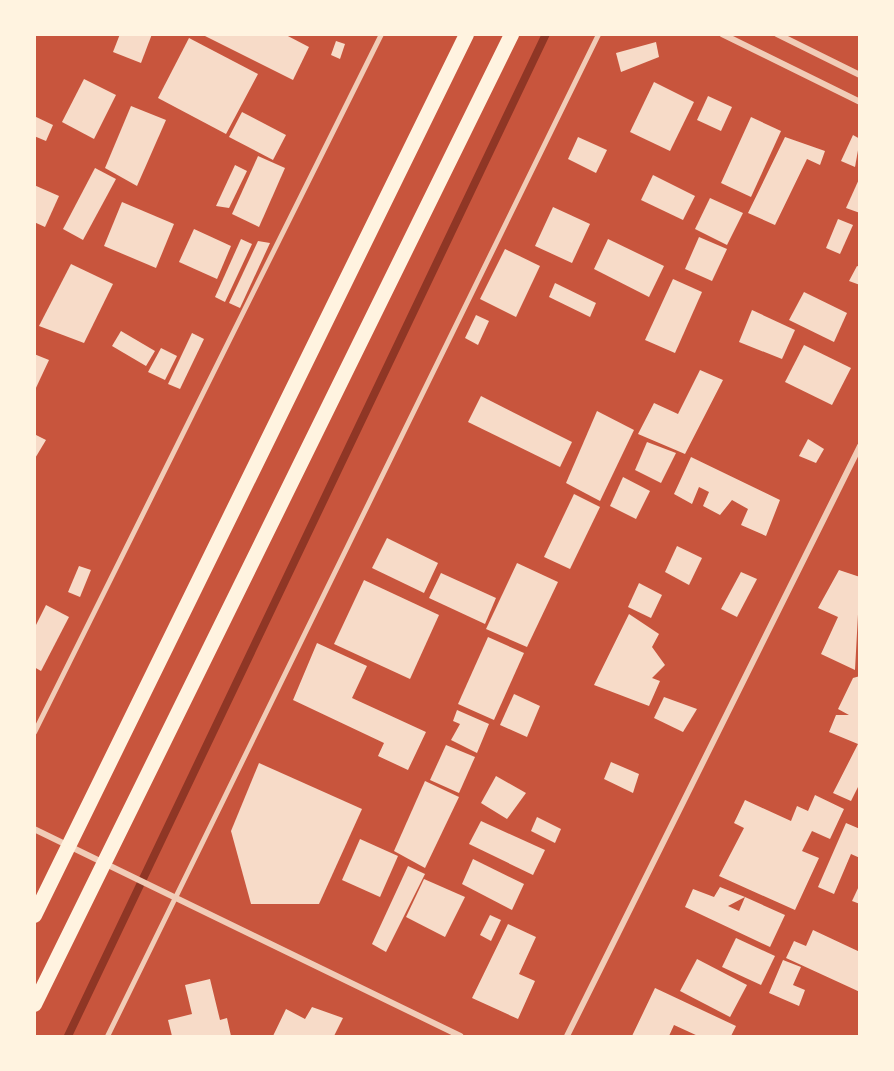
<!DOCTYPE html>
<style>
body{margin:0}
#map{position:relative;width:894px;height:1071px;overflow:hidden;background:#c8553d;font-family:"DM Sans",sans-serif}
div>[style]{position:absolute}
.stream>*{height:8px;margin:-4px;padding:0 4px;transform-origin:4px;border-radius:4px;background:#8f3625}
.building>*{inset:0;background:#f7dbc8}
.service>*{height:4.5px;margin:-2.25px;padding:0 2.25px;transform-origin:2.25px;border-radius:2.25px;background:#f1ccb7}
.minor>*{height:6px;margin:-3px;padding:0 3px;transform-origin:3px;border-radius:3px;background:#f1ccb7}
.primary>*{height:15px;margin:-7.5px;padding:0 7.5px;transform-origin:7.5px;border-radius:7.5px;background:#fff3e0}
span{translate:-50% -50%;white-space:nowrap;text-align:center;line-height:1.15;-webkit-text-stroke:5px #fff3e0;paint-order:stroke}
.frame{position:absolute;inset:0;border:36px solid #fff3e0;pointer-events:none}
</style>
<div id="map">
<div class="stream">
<i style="left:68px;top:1036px;width:1110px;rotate:-64.5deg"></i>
</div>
<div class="building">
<i style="clip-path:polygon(120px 34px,152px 34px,141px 63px,113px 52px)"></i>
<i style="clip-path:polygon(201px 34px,284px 34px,309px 47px,293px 80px)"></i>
<i style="clip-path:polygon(189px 38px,258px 74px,226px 134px,158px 98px)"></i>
<i style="clip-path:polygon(336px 41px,345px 44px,340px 59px,331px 55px)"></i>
<i style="clip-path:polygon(656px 42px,659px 57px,621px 72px,616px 53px)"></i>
<i style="clip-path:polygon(84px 79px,116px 95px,94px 139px,62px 122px)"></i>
<i style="clip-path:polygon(654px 82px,694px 102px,670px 151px,630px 132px)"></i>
<i style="clip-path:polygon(708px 96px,732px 107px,721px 131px,697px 120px)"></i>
<i style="clip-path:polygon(131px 106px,166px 120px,137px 186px,105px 168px)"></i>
<i style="clip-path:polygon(242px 112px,286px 135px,273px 160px,229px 137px)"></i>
<i style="clip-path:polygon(34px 116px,53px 125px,46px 141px,34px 136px)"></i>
<i style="clip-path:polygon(751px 117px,781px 131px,751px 197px,721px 183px)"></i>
<i style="clip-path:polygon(853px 135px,860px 139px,855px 167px,841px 161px)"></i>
<i style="clip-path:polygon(578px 137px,607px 150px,596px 173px,568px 159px)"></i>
<i style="clip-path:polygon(785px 137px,825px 151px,820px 165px,807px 159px,775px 225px,748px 213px)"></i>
<i style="clip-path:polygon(258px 156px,285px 168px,259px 227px,232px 214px)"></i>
<i style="clip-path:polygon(235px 165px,247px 171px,229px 208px,216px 206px)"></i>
<i style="clip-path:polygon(95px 168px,116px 179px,83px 240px,63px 229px)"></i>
<i style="clip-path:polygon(653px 175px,695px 196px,683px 220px,641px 200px)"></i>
<i style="clip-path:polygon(860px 177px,860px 213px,846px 208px)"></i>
<i style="clip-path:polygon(34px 185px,59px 196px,45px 227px,34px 222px)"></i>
<i style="clip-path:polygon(710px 198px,743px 213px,727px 245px,695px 229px)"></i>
<i style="clip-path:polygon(122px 202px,174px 224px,156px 268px,104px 246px)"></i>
<i style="clip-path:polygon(553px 207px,590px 224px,572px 263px,535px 246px)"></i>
<i style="clip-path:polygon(838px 219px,853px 225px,840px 254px,826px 248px)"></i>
<i style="clip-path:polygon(194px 229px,231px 246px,217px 279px,179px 262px)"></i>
<i style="clip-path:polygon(699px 237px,727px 249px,712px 281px,685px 269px)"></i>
<i style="clip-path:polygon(241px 239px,252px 244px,225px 302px,215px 297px)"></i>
<i style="clip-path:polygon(608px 239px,664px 266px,649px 297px,594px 269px)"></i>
<i style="clip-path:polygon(258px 241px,270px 243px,240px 308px,229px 303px)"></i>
<i style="clip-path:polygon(505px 249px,540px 266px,516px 317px,480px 299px)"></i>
<i style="clip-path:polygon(71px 264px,113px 284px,84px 343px,39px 326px)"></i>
<i style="clip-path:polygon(857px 266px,860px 267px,860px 285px,849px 281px)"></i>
<i style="clip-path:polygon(673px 279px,702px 292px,675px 353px,645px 340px)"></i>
<i style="clip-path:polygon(555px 283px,596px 303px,590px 317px,549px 297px)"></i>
<i style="clip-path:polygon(804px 292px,847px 313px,834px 342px,789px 320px)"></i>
<i style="clip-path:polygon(752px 310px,795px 330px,782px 359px,739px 342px)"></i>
<i style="clip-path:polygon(476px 315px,489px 321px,478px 345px,465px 338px)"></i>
<i style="clip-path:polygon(121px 331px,155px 351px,146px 366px,112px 346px)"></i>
<i style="clip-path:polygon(192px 333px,204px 339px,180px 389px,168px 384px)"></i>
<i style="clip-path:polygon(804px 345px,851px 368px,832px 405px,785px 382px)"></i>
<i style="clip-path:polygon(161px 348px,177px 356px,165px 380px,148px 372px)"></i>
<i style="clip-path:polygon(34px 354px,49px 360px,34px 392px)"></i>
<i style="clip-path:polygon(700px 370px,723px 380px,685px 454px,638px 434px,654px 403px,678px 414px)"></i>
<i style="clip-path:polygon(481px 396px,572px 442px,560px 467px,468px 422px)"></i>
<i style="clip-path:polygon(597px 411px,634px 430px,600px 501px,566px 483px)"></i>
<i style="clip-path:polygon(34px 434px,46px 440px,34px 460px)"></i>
<i style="clip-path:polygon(808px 439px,824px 449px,816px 463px,799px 456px)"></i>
<i style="clip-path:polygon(647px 442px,676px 453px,661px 483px,635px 470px)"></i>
<i style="clip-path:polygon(691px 457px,780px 500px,766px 536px,741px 525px,748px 509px,732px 500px,720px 515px,703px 506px,709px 492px,699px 487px,692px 504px,674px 494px)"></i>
<i style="clip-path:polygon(623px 477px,650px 491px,636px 519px,610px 506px)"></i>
<i style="clip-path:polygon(574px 494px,600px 507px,570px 569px,544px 557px)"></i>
<i style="clip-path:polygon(387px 538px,438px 563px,424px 593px,372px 568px)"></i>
<i style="clip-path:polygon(677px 546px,702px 558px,689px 585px,665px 572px)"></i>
<i style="clip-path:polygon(517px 563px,558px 582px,527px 647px,486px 629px)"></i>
<i style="clip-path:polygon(79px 566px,91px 570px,80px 597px,68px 592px)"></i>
<i style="clip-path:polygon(839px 570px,860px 577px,855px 670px,821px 654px,838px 617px,818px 608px)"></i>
<i style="clip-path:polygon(741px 572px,757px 579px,737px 617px,721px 609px)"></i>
<i style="clip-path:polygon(441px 573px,496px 598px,485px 624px,429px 598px)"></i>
<i style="clip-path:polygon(364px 580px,439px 615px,410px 679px,334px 644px)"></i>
<i style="clip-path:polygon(639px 583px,662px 595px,651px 618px,628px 607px)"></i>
<i style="clip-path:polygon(46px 605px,69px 617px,41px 671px,34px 667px,34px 629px)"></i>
<i style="clip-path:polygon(629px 614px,659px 634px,652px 647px,665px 665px,652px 678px,660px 681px,649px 706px,594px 685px)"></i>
<i style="clip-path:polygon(488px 637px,524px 653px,494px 720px,458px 704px)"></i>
<i style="clip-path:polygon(317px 643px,367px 666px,352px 698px,426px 732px,408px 770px,378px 756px,384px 743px,293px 700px)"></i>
<i style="clip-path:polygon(860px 676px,860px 783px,851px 801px,833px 793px,858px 744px,829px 732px,836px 715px,849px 715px,838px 709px,853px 678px)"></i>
<i style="clip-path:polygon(514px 694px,540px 706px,527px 737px,500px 725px)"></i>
<i style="clip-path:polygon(664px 697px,697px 709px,683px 732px,654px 718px)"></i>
<i style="clip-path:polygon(457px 710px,489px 724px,477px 753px,451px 740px,460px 724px,453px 721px)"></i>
<i style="clip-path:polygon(446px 745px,475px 757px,459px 793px,430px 780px)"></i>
<i style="clip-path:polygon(611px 762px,639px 774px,633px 793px,604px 779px)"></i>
<i style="clip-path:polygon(259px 763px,362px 809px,319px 904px,251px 904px,231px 831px)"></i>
<i style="clip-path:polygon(496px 776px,526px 793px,507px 819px,481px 803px)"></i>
<i style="clip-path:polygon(425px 781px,459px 797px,425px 868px,394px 851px)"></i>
<i style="clip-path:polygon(815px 795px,844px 809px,830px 839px,812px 831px,802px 851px,819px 858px,795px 910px,719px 876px,744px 828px,734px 823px,745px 800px,791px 821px,797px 806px,808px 811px)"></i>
<i style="clip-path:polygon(537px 817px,561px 829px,555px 843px,531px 831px)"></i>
<i style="clip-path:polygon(481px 821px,545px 850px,533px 875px,469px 844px)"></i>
<i style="clip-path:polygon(846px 823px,860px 829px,860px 858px,851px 854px,834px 894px,818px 887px)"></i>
<i style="clip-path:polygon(360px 839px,398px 856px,380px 897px,342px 880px)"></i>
<i style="clip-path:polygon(473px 859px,524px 884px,512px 910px,462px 884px)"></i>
<i style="clip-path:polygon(408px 866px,425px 874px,386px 952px,372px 944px)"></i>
<i style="clip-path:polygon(424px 879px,465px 897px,445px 937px,406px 917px)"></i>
<i style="clip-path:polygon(860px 884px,860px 904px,852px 901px)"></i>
<i style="clip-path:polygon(720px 887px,745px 897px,728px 906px,739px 911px,745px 897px,785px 915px,770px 947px,685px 907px,693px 889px,714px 897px)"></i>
<i style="clip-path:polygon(490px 915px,501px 920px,491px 941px,480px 935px)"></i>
<i style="clip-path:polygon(508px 924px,536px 937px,519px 974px,535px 981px,518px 1019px,472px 998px)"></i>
<i style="clip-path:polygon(813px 930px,860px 952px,860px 992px,786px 958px,794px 941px,806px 946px)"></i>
<i style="clip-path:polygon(736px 938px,775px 956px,761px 985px,722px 967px)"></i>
<i style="clip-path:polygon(697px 959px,747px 985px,730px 1017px,680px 991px)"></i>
<i style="clip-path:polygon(783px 960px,801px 967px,793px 985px,805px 990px,799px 1006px,769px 993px)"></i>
<i style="clip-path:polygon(210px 979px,220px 1020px,227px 1018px,231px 1036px,172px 1036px,168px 1020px,192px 1014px,185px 985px)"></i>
<i style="clip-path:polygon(655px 988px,736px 1026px,731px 1036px,698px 1036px,674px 1025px,669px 1036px,632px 1036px)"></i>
<i style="clip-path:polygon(312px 1007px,343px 1018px,334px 1036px,273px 1036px,286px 1009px,305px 1019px)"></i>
</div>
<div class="service">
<i style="left:34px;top:732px;width:779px;rotate:-63.57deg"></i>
<i style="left:107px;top:1036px;width:1116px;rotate:-63.89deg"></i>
</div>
<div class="minor">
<i style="left:722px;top:34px;width:154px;rotate:26.2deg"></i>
<i style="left:777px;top:34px;width:93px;rotate:26.3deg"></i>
<i style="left:34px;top:829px;width:474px;rotate:25.9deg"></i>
<i style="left:567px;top:1036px;width:659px;rotate:-63.59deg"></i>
</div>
<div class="primary">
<i style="left:34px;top:915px;width:981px;rotate:-63.88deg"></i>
<i style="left:34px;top:1004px;width:1081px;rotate:-63.81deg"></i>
</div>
<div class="frame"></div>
</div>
